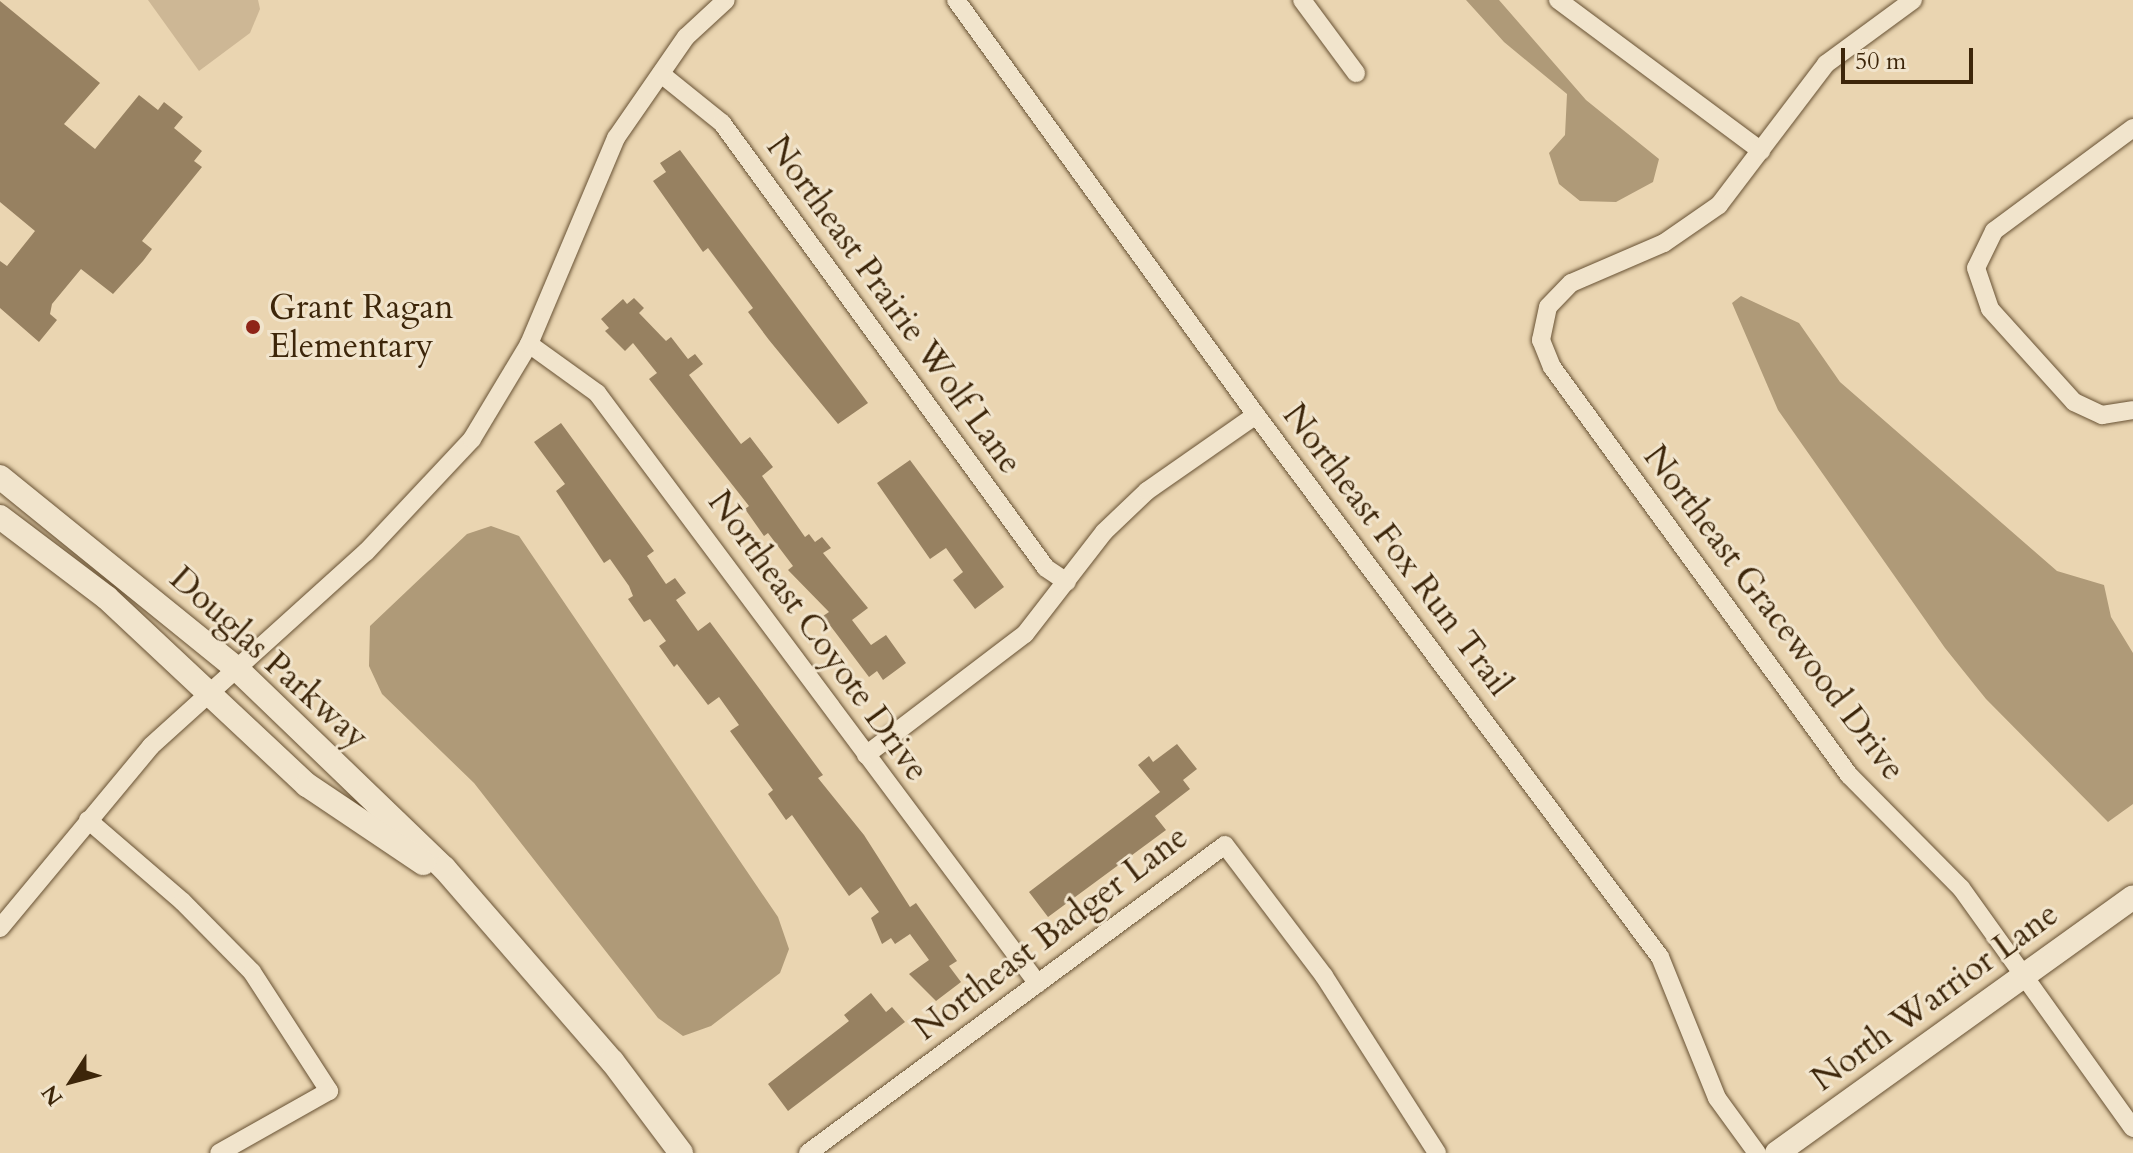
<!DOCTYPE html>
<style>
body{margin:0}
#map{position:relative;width:2133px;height:1153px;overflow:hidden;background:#ead5b1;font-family:Cardo,serif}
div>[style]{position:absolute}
.green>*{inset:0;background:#cdb795}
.water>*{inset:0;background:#af9a78}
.building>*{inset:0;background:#978161}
.roads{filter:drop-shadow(0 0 2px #685234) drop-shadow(0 0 2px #685234)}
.street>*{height:18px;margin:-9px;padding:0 9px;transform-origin:9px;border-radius:9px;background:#f1e4cc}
.secondary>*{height:24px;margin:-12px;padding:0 12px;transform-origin:12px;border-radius:12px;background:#f1e4cc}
.dots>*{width:22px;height:22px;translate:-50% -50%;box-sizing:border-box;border:4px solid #f1e4cc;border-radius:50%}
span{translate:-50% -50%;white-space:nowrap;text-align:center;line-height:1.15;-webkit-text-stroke:6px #f1e4cc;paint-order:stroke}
.street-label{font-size:34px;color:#3d260a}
.poi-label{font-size:34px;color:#3d260a}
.left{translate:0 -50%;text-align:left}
.north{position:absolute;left:32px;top:1041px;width:80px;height:80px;-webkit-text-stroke:6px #f1e4cc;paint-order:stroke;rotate:234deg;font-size:22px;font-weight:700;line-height:32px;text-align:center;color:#3d260a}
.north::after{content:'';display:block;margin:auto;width:28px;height:36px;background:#3d260a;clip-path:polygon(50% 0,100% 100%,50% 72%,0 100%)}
.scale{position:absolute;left:1841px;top:48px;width:132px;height:36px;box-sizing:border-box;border:4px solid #3d260a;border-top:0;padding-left:10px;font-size:24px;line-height:28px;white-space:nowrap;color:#3d260a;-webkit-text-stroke:6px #f1e4cc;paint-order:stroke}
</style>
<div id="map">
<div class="green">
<i style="clip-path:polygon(148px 0,258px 0,260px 9px,250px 33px,199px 71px)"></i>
</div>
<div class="water">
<i style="clip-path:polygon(1466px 0,1499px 0,1586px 100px,1659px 159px,1653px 182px,1616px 202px,1580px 201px,1559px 184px,1549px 153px,1565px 135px,1567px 94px,1504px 42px)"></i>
<i style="clip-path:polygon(1741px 296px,1799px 323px,1840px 382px,2057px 571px,2104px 585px,2111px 617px,2133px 653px,2133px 804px,2108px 822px,1986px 699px,1945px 648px,1778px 410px,1732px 303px)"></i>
<i style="clip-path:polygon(491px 526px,519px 536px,778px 917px,789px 949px,780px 973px,711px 1026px,683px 1036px,658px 1018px,474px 783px,382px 694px,369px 666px,370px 626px,467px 534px)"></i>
</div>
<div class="building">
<i style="clip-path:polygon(0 1px,100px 83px,64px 124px,95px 149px,139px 95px,158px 110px,164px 102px,183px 117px,174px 128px,202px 151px,194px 161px,202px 167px,142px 241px,152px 249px,143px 261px,113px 294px,81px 269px,52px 304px,50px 314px,57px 320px,39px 342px,0 308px,0 261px,7px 266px,35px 231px,0 202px)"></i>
<i style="clip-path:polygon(680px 150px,868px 403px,838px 424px,769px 340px,748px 312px,753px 308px,708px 248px,703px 252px,653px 181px,666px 172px,660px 163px)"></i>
<i style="clip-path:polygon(634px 298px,644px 308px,639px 313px,666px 341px,671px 337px,688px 359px,695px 354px,703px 364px,689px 375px,741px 444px,750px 437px,773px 467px,762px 476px,805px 537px,809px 534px,815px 542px,822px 537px,831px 548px,823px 553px,868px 608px,852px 620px,871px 645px,886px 635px,906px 663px,883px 680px,877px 671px,869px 677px,823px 616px,829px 612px,788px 570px,793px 566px,768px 533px,764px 536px,745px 509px,749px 506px,649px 379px,657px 373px,633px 343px,625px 351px,605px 331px,609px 328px,601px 319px,623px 299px,627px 304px)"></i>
<i style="clip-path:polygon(561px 423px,654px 551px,647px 556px,666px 584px,675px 578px,686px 593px,676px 600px,698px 631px,710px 622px,823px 775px,818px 778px,864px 835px,910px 907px,916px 903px,957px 961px,949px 966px,961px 982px,936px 1001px,909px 974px,929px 960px,910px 934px,895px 944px,891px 938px,882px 944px,871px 918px,879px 912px,861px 887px,849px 896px,792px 815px,786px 820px,768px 794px,773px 790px,730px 731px,739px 725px,719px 697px,708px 705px,677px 664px,674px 667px,659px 646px,666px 641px,650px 619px,644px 622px,628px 599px,633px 596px,629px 586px,610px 559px,604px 563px,556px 491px,565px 484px,534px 442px)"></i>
<i style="clip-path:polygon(910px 460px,1004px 587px,975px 609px,953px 580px,963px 572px,946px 548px,930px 559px,877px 483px)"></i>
<i style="clip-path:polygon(1177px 744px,1197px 769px,1183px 780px,1190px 789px,1155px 816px,1166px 830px,1048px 917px,1029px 892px,1160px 792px,1138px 765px,1149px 756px,1153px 762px)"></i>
<i style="clip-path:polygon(871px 993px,886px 1012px,892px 1007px,905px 1022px,788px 1111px,768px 1084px,849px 1021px,844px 1015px)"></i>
</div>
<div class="roads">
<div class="street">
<i style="left:956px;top:0;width:512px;rotate:54.14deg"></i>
<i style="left:1256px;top:415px;width:676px;rotate:53.3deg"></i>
<i style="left:1660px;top:957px;width:152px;rotate:68deg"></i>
<i style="left:1717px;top:1098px;width:68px;rotate:54deg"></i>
<i style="left:1302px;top:0;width:91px;rotate:53.5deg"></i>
<i style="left:1558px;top:0;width:253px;rotate:36.6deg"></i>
<i style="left:1913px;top:0;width:108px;rotate:143.7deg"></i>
<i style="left:1826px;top:64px;width:177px;rotate:127.2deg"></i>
<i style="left:1719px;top:205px;width:67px;rotate:145.4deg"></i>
<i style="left:1664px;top:243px;width:101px;rotate:156.7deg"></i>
<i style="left:1571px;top:283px;width:33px;rotate:134deg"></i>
<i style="left:1548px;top:307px;width:34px;rotate:102deg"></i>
<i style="left:1541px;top:340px;width:29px;rotate:68deg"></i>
<i style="left:1552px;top:367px;width:505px;rotate:53.95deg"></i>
<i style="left:1849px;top:775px;width:159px;rotate:45.3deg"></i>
<i style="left:1961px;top:888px;width:295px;rotate:54.4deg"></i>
<i style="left:661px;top:74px;width:78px;rotate:38.8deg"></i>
<i style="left:722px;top:123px;width:550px;rotate:53.94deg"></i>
<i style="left:1046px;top:568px;width:25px;rotate:34deg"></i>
<i style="left:2133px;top:128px;width:173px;rotate:143.5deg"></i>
<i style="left:1994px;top:231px;width:41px;rotate:115.9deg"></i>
<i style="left:1976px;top:268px;width:43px;rotate:71.1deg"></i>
<i style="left:1990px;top:309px;width:125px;rotate:47.9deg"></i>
<i style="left:2074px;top:402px;width:31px;rotate:25deg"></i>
<i style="left:2102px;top:415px;width:31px;rotate:-9deg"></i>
<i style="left:529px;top:344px;width:84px;rotate:35.8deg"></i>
<i style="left:597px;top:393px;width:737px;rotate:53.27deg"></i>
<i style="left:866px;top:755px;width:200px;rotate:-37.3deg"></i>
<i style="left:1025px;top:634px;width:129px;rotate:-52.2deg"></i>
<i style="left:1104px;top:532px;width:59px;rotate:-43.6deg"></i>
<i style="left:1147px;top:491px;width:133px;rotate:-34.9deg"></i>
<i style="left:88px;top:820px;width:125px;rotate:40.8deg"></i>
<i style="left:183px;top:902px;width:98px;rotate:45.4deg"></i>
<i style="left:252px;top:972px;width:142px;rotate:57.1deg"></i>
<i style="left:329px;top:1091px;width:126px;rotate:150.6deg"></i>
<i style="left:0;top:928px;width:236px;rotate:-50.3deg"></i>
<i style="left:151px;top:746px;width:290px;rotate:-42.1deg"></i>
<i style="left:366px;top:552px;width:155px;rotate:-46.8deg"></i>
<i style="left:472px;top:439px;width:111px;rotate:-59deg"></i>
<i style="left:529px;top:344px;width:224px;rotate:-67.1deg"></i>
<i style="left:616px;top:138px;width:123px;rotate:-55.3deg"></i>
<i style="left:686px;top:37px;width:54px;rotate:-42.8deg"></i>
<i style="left:808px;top:1153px;width:518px;rotate:-36.45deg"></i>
<i style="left:1225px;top:845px;width:164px;rotate:52.9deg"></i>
<i style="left:1324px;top:976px;width:210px;rotate:57.4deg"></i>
</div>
<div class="secondary">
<i style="left:0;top:477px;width:304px;rotate:39deg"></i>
<i style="left:236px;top:668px;width:289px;rotate:43.9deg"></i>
<i style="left:444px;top:868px;width:256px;rotate:49deg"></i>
<i style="left:612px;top:1061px;width:115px;rotate:53.1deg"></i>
<i style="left:0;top:517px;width:134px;rotate:37.1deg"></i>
<i style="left:107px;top:598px;width:274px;rotate:43.1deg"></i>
<i style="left:307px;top:785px;width:140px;rotate:33.9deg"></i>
<i style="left:1777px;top:1153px;width:438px;rotate:-35.7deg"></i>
</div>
</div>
<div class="dots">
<i style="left:253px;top:327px;background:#8f2418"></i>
</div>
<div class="street-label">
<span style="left:894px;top:305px;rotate:54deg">Northeast Prairie Wolf Lane</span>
<span style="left:1397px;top:550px;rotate:53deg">Northeast Fox Run Trail</span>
<span style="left:1774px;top:613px;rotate:53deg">Northeast Gracewood Drive</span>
<span style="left:818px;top:636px;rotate:54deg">Northeast Coyote Drive</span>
<span style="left:269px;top:658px;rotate:42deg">Douglas Parkway</span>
<span style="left:1051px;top:933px;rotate:-37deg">Northeast Badger Lane</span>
<span style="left:1935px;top:997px;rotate:-36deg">North Warrior Lane</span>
</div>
<div class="poi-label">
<span class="left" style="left:269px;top:327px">Grant Ragan<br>Elementary</span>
</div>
<div class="north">N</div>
<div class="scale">50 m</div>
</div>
